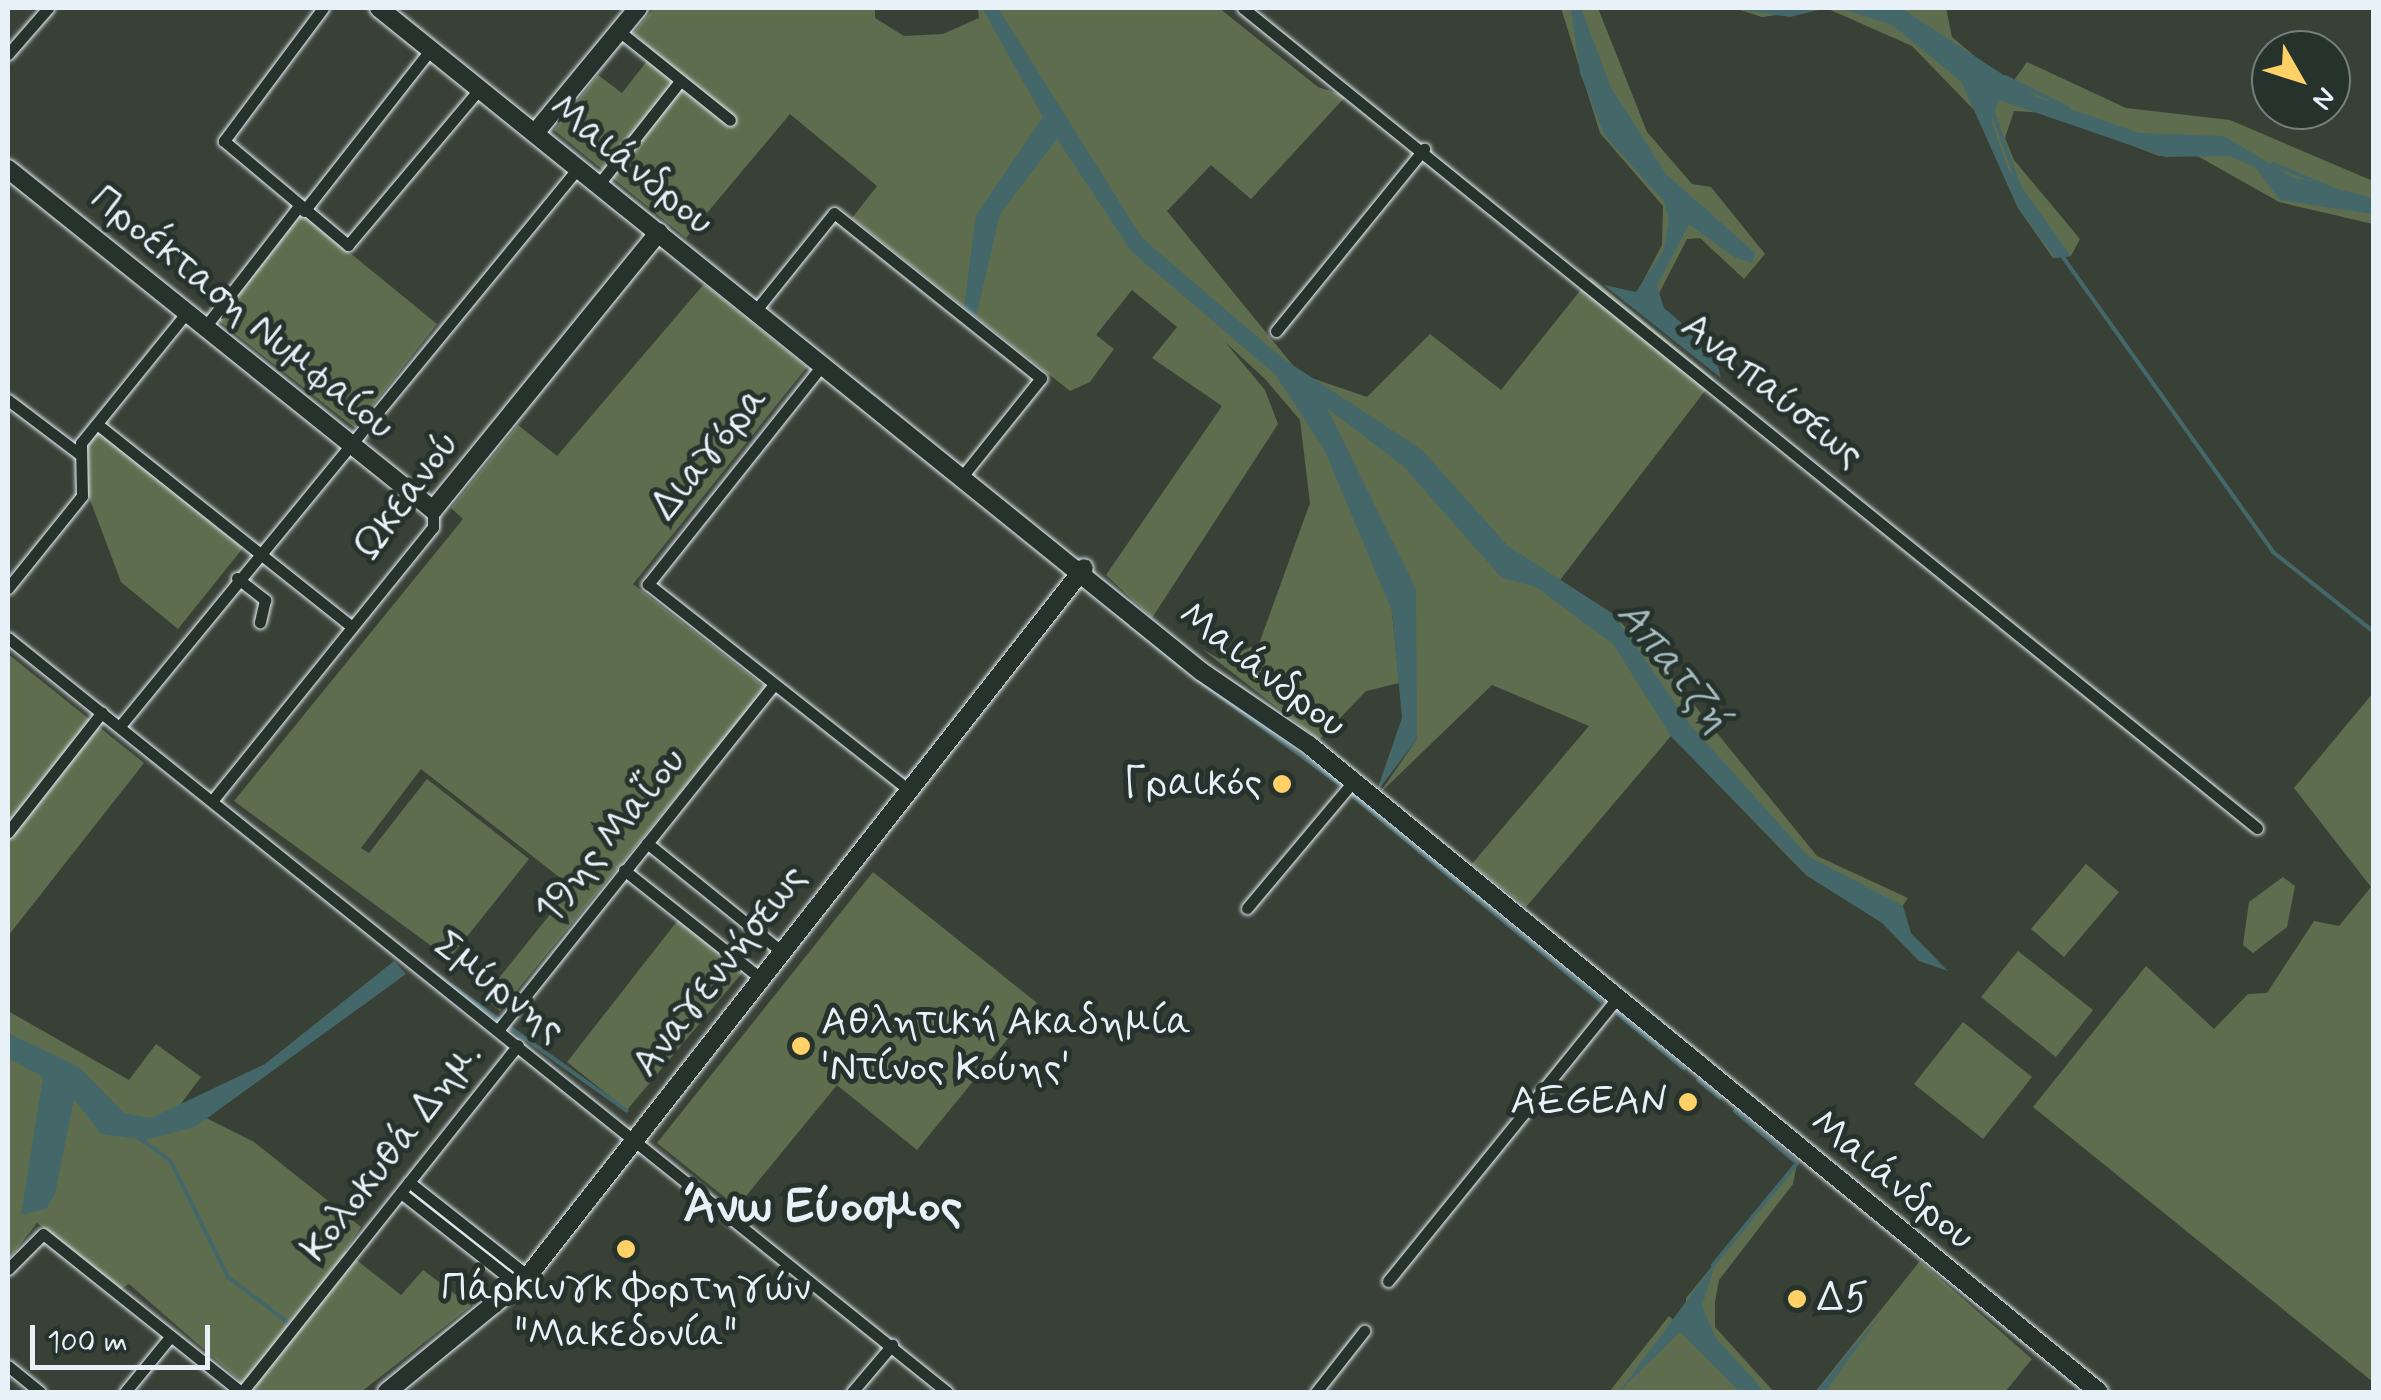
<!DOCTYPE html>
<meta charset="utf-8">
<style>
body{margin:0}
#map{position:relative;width:2381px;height:1400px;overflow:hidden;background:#394137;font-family:Mynerve,sans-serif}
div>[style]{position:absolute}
.green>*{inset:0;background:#5f6d4f}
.water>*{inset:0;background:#44676a}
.stream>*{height:4px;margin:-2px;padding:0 2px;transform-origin:2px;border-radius:2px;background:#44676a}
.roads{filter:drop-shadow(0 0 2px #e8f1f8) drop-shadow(0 0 2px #e8f1f8)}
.street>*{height:11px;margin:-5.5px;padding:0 5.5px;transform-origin:5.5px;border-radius:5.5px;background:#26332d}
.secondary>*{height:18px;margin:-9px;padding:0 9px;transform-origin:9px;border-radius:9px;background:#26332d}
.dots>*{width:28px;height:28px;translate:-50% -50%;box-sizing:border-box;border:5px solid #26332d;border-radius:50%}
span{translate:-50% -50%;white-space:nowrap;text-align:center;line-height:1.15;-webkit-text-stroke:10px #26332d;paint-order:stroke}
.street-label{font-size:40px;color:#e8f1f8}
.poi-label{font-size:40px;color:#e8f1f8}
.right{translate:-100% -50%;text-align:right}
.left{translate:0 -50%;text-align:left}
.water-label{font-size:42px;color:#a6babf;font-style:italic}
.district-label{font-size:50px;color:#e8f1f8;font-weight:700}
.frame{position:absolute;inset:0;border:10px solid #e8f1f8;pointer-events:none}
.north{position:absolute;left:2251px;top:30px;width:100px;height:100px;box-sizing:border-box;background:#26332d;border:2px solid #747f7e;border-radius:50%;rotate:129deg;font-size:28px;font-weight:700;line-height:40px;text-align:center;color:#e8f1f8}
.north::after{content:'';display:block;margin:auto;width:35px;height:45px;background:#ffd166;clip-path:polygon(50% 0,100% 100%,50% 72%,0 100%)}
.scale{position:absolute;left:30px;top:1325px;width:180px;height:45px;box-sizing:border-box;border:5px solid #e8f1f8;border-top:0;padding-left:12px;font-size:30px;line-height:35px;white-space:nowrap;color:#e8f1f8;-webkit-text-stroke:8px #26332d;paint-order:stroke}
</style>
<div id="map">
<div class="green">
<i style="clip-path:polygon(654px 8px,875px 8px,875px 18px,904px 36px,943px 34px,979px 18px,978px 8px,1219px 8px,1318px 87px,1346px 96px,1251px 199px,1211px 165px,1167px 211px,1300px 374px,1367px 397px,1430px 334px,1501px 390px,1591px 277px,1714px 379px,1560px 580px,1613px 614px,1669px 674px,1817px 856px,1908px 898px,1896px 915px,1807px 876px,1671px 736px,1526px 907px,1472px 864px,1589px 726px,1492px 685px,1379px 794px,1417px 739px,1392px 611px,1399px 683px,1366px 691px,1319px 740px,1202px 649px,1220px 659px,1259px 644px,1310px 503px,1300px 420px,1265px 379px,1225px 342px,1265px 390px,1278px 424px,1152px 618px,1106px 575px,1222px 406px,1152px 358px,1177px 327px,1132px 290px,1096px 335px,1114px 349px,1090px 382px,1070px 391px,852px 218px,877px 186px,790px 114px,686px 238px,554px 130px,598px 75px,622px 93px,654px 52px,633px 33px)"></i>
<i style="clip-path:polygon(1561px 8px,1598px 8px,1647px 132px,1692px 184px,1711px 187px,1765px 254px,1744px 279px,1700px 238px,1687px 239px,1654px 303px,1632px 302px,1662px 245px,1663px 206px,1600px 133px)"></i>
<i style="clip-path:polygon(1734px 8px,1946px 8px,1952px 37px,2010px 86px,2027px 62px,2126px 108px,2230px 120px,2373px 181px,2373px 224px,2279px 202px,2194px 154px,2159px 156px,2047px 113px,2014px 111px,2005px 138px,2014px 160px,2080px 239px,2071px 256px,2053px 258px,2018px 208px,1975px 111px,1912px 46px,1826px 8px,1762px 17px)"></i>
<i style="clip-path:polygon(300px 212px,437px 324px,355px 428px,214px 317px)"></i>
<i style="clip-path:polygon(704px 284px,807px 367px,633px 584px,766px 688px,500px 1011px,483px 998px,572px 887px,421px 769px,361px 848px,369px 853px,427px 779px,529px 859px,449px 959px,234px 801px,463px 519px,451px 508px,518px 425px,557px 456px)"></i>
<i style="clip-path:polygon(102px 427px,247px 543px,178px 629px,121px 582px,86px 489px,84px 448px)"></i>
<i style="clip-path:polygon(8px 654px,144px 763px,8px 936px)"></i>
<i style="clip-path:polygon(2373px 693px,2373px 1382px,2033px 1107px,2146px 966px,2214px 1029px,2248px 994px,2267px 993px,2314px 921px,2339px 926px,2371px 887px,2294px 788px)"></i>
<i style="clip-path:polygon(2086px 864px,2119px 892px,2064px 957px,2031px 929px)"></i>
<i style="clip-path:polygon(873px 872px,1037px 1003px,917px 1150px,837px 1085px,737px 1207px,657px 1143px)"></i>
<i style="clip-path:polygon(2283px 877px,2295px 886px,2287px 927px,2253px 953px,2243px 945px,2249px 902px)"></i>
<i style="clip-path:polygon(682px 915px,747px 967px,627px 1110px,567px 1062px)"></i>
<i style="clip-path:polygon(2018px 951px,2093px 1010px,2056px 1057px,1981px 997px)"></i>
<i style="clip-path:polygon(8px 1011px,129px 1080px,156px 1044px,201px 1077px,180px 1105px,254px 1142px,361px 1227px,345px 1251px,401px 1295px,423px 1270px,471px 1306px,361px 1392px,253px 1392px,129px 1284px,121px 1289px,37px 1223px,8px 1260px)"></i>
<i style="clip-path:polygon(1963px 1022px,2032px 1077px,1983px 1139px,1914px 1084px)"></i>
<i style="clip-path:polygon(1797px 1163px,1793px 1184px,1719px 1280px,1715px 1302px,1715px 1327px,1774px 1392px,1609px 1392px,1669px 1316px,1686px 1330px,1686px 1298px)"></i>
<i style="clip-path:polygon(1920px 1261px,2032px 1359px,2005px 1392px,1815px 1392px)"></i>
</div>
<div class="water">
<i style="clip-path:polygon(982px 8px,998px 8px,1142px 238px,1282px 358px,1422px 450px,1508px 546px,1613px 614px,1692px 727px,1808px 856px,1903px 906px,1911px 933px,1948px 971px,1919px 961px,1882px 923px,1809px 877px,1671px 736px,1613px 644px,1536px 587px,1502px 578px,1403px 466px,1327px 408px,1416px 589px,1417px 739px,1376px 793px,1402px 718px,1392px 611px,1324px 449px,1275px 374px,1132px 252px,1057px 139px,1000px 214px,976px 317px,964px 307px,976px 215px,1043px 117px)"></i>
<i style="clip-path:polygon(1571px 8px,1581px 8px,1611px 88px,1666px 174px,1755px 253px,1752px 263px,1736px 258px,1689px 224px,1657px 286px,1664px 308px,1714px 351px,1721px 378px,1604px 285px,1636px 292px,1664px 250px,1669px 220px,1664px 201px,1605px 136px,1580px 73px)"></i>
<i style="clip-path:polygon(1727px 8px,1827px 8px,1790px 17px)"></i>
<i style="clip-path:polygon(1840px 8px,1901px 8px,2037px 97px,2139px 133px,2224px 136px,2292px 177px,2373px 198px,2373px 214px,2280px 200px,2256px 168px,2230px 156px,2165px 157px,1999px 100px,1991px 120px,2008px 168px,2071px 256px,2055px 258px,2018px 208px,1961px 81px,1892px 25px)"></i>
<i style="clip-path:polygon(394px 961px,406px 974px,195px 1127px,144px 1140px,101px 1134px,74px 1099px,55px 1194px,46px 1209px,21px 1215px,43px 1077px,8px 1058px,8px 1033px,79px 1067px,124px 1113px,151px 1118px,265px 1064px)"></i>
<i style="clip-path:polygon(1716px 1261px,1702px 1306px,1715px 1337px,1765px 1392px,1740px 1392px,1680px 1332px,1619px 1392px)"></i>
<i style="clip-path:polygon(1881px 1315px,1825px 1392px,1816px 1392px,1848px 1353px)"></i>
</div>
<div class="stream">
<i style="left:2005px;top:77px;width:70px;rotate:26.2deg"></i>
<i style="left:1992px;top:110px;width:81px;rotate:70.4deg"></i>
<i style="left:2273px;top:164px;width:65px;rotate:22.6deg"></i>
<i style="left:2060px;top:253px;width:367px;rotate:54.5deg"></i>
<i style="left:2273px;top:552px;width:129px;rotate:38.4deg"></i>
<i style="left:1116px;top:613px;width:85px;rotate:39.3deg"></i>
<i style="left:1197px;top:679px;width:175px;rotate:36.4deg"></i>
<i style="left:1354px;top:797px;width:320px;rotate:39.6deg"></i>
<i style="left:428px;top:969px;width:244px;rotate:35.5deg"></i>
<i style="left:1618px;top:1014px;width:85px;rotate:39.7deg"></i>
<i style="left:1698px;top:1080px;width:28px;rotate:39deg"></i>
<i style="left:137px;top:1137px;width:40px;rotate:34.9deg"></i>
<i style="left:170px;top:1160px;width:131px;rotate:63.6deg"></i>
<i style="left:228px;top:1277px;width:79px;rotate:37.3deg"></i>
<i style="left:1713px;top:1265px;width:132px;rotate:-50.5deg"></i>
<i style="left:1797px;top:1163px;width:81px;rotate:-140deg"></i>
</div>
<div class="roads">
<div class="street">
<i style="left:323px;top:8px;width:166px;rotate:126.7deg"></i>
<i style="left:224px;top:141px;width:162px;rotate:40deg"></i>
<i style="left:348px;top:245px;width:205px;rotate:-49.9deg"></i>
<i style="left:1243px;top:8px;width:1304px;rotate:38.96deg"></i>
<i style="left:619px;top:31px;width:142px;rotate:38.7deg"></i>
<i style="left:8px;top:54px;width:61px;rotate:-49deg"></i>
<i style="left:599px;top:184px;width:131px;rotate:-51.8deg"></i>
<i style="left:304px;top:211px;width:206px;rotate:-51.9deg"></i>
<i style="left:756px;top:310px;width:124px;rotate:-51.2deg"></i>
<i style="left:834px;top:213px;width:265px;rotate:38.6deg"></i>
<i style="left:1041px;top:378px;width:123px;rotate:128.7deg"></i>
<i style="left:205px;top:327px;width:153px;rotate:-52.2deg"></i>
<i style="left:1276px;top:331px;width:235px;rotate:-50.9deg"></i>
<i style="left:824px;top:363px;width:283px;rotate:128.5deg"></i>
<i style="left:648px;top:584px;width:331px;rotate:38.3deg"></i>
<i style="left:8px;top:400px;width:88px;rotate:37.1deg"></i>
<i style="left:97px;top:424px;width:326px;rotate:38.5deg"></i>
<i style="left:237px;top:578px;width:36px;rotate:38deg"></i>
<i style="left:265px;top:600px;width:23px;rotate:103deg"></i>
<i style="left:8px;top:588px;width:118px;rotate:-51.2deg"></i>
<i style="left:82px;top:496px;width:53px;rotate:-91.1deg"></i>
<i style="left:81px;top:443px;width:169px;rotate:-51deg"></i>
<i style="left:8px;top:638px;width:1204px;rotate:38.76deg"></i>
<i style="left:120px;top:726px;width:722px;rotate:-50.62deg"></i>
<i style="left:212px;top:801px;width:352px;rotate:-51.1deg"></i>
<i style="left:433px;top:527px;width:17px;rotate:-90deg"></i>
<i style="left:8px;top:832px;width:152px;rotate:-51.9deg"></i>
<i style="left:647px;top:843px;width:172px;rotate:38.9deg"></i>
<i style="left:624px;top:870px;width:172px;rotate:38.4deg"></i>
<i style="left:1247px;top:908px;width:162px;rotate:-50deg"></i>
<i style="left:499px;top:1029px;width:441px;rotate:-51.4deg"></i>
<i style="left:409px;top:1182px;width:152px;rotate:38.3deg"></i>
<i style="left:401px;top:1193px;width:150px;rotate:38.2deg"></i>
<i style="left:8px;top:1269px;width:49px;rotate:-45deg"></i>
<i style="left:43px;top:1234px;width:253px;rotate:38.6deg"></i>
<i style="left:1388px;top:1281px;width:359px;rotate:-51deg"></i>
<i style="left:8px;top:1366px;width:41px;rotate:39.1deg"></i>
<i style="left:125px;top:1392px;width:71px;rotate:-50.7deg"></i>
<i style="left:242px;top:1392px;width:443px;rotate:-51.5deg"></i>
<i style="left:852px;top:1392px;width:62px;rotate:-49.6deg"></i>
<i style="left:1316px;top:1392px;width:78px;rotate:-51.8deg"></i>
</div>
<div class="secondary">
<i style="left:379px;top:8px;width:1057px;rotate:38.9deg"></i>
<i style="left:1202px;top:672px;width:130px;rotate:34.3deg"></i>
<i style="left:1309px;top:745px;width:1021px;rotate:39.32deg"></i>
<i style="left:535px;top:133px;width:162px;rotate:-50.5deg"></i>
<i style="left:8px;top:169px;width:545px;rotate:38.74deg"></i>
<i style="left:433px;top:510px;width:358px;rotate:-50.9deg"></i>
<i style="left:387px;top:1392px;width:183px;rotate:-39.4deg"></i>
<i style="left:528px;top:1276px;width:900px;rotate:-51.86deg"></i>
</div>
</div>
<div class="dots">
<i style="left:1282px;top:784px;background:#ffd166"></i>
<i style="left:801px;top:1046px;background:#ffd166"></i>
<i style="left:1688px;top:1102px;background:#ffd166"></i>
<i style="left:626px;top:1249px;background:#ffd166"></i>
<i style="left:1797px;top:1299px;background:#ffd166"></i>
</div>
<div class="street-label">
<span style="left:631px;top:165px;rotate:39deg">Μαιάνδρου</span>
<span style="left:242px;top:313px;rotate:39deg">Προέκταση Νυμφαίου</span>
<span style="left:1772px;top:391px;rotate:39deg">Αναπαύσεως</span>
<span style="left:710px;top:453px;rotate:-51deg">Διαγόρα</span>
<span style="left:407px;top:496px;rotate:-54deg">Ωκεανού</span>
<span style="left:1262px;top:670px;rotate:37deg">Μαιάνδρου</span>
<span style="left:611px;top:836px;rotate:-51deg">19ης Μαΐου</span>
<span style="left:720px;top:971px;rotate:-52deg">Αναγεννήσεως</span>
<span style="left:499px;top:988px;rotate:38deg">Σμύρνης</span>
<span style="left:392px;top:1152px;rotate:-52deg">Κολοκυθά Δημ.</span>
<span style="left:1892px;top:1180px;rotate:39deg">Μαιάνδρου</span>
</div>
<div class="poi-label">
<span class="right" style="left:1262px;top:784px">Γραικός</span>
<span class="left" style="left:821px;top:1046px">Αθλητική Ακαδημία<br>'Ντίνος Κούης'</span>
<span class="right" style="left:1668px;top:1102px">AEGEAN</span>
<span style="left:626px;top:1312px">Πάρκινγκ Φορτηγών<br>"Μακεδονία"</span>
<span class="left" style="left:1817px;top:1299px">Δ5</span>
</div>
<div class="water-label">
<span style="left:1673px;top:667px;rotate:51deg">Απατζή</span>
</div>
<div class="district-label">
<span style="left:823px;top:1208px">Άνω Εύοσμος</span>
</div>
<div class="frame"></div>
<div class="north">N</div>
<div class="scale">100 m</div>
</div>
